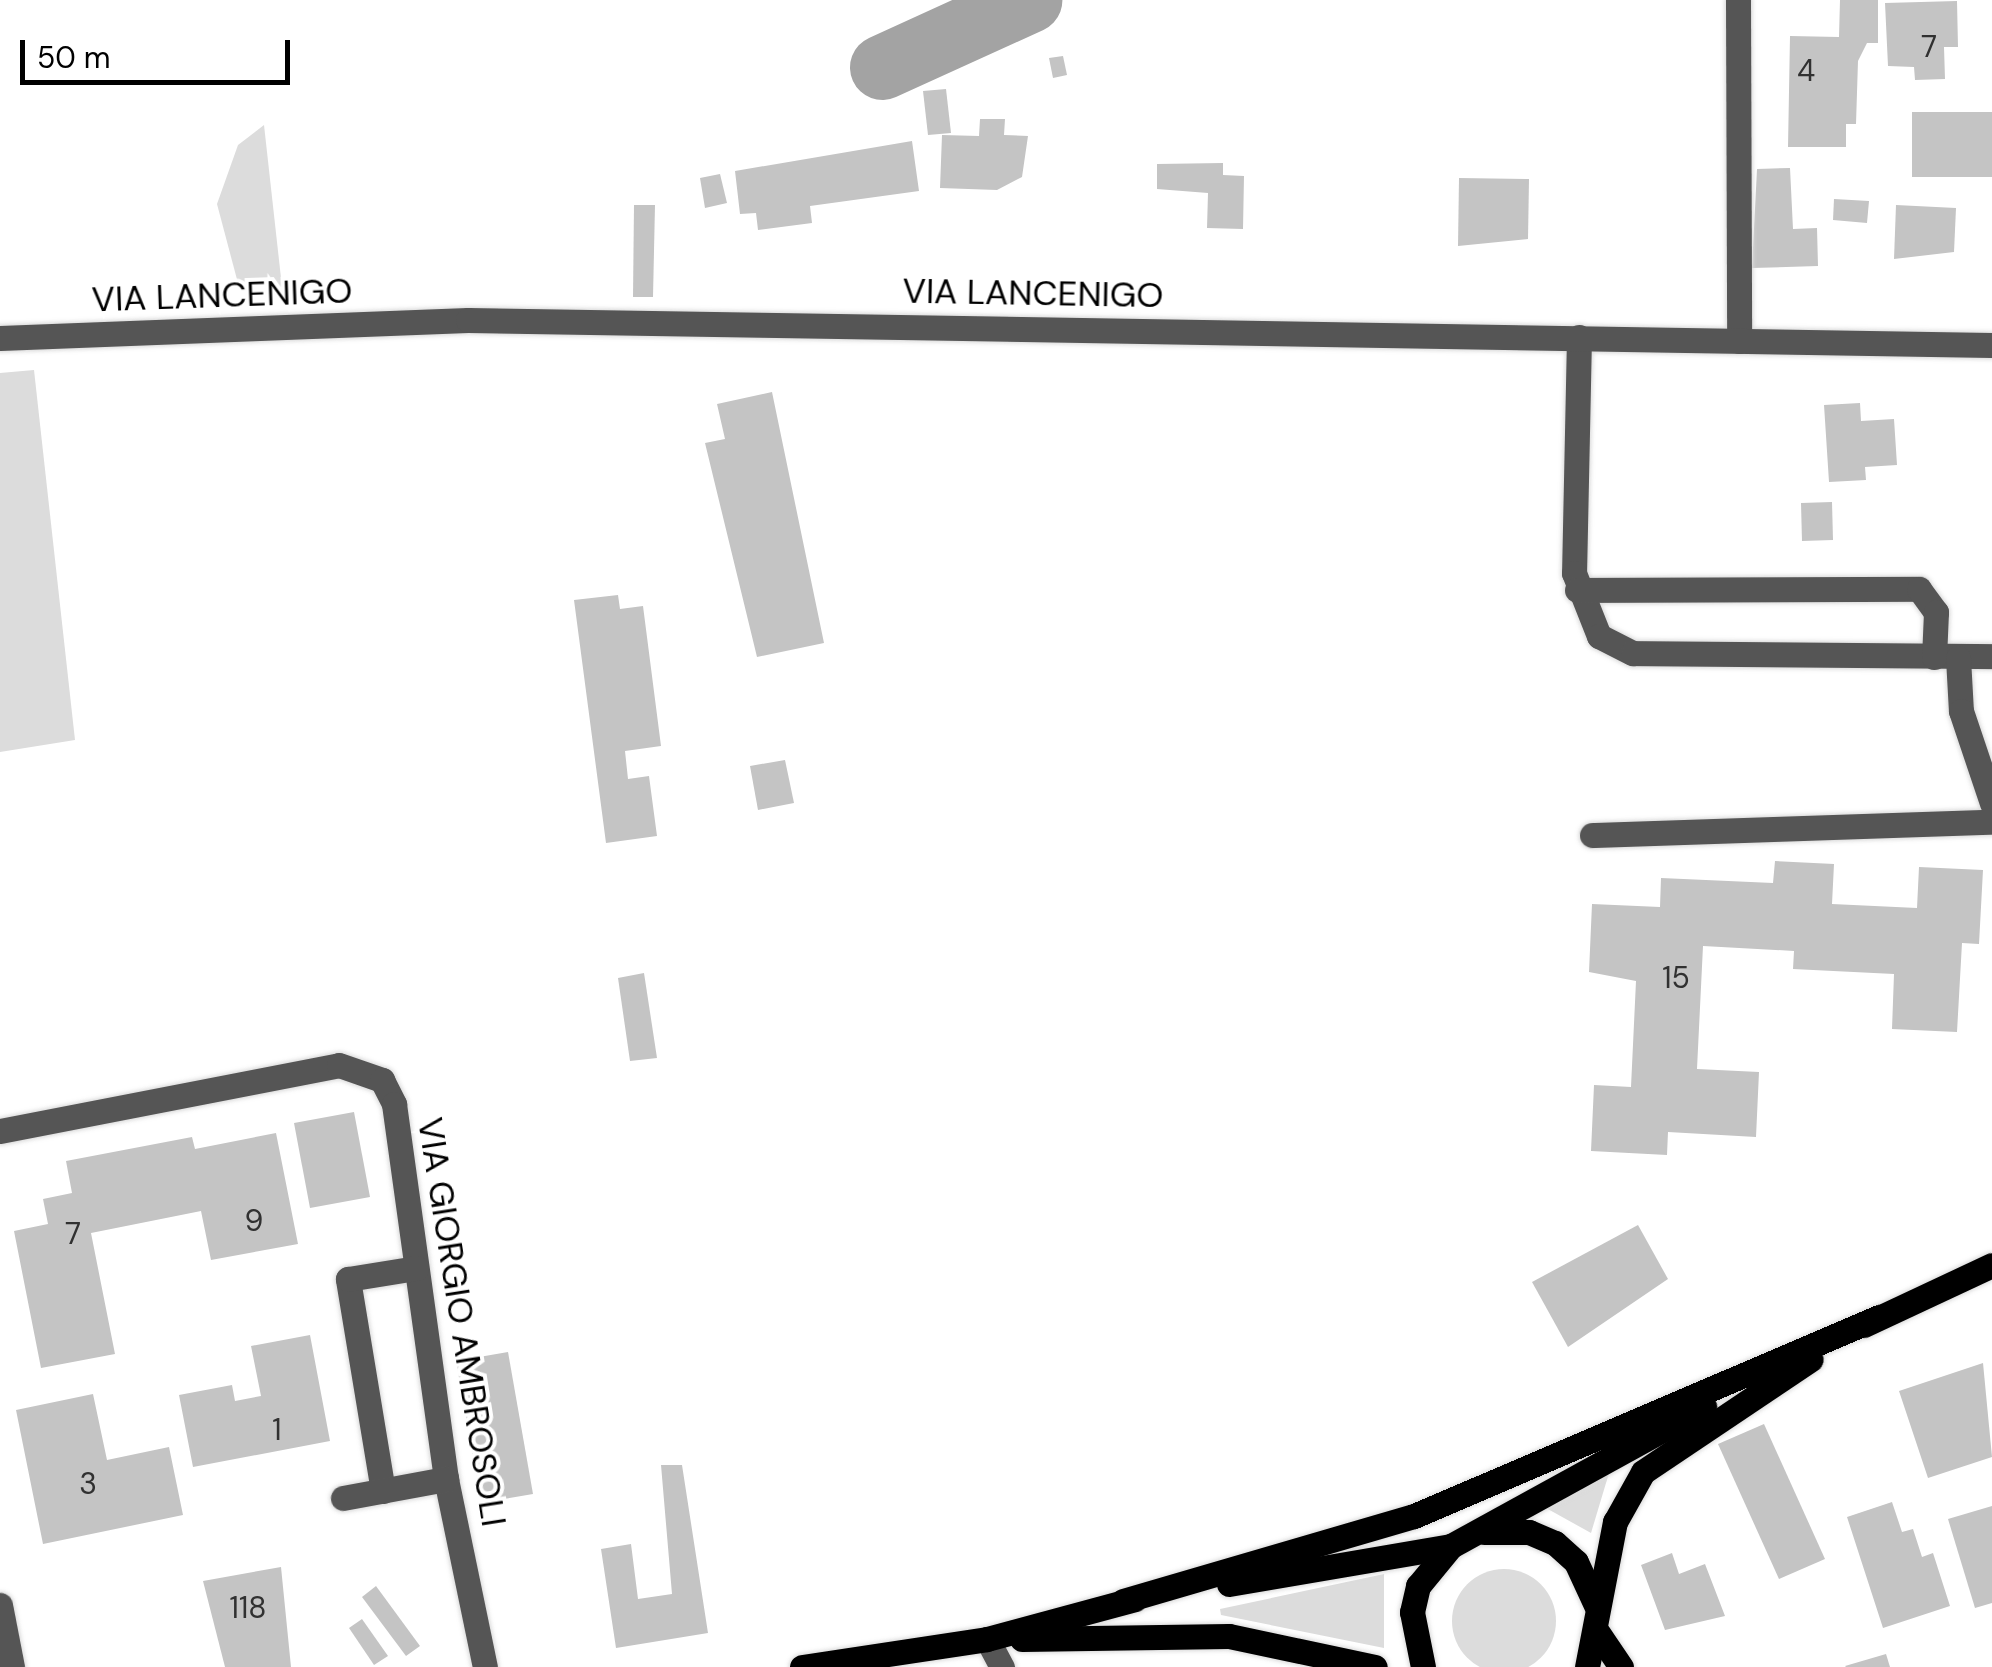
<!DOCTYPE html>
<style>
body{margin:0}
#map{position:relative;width:1992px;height:1667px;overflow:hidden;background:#fff;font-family:"DM Sans",sans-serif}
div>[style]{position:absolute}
.green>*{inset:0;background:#dcdcdc}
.round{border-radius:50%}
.river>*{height:65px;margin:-32.5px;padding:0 32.5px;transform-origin:32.5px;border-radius:32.5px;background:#a3a3a3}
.building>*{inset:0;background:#c4c4c4}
.roads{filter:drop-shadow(0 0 2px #dbdbdb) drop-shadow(0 0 2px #dbdbdb)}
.minor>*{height:25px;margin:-12.5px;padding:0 12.5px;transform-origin:12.5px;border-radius:12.5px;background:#555}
.major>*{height:25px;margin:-12.5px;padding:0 12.5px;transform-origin:12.5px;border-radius:12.5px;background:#000}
span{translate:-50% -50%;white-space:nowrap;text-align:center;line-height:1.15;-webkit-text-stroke:8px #fff;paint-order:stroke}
.number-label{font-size:30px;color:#313131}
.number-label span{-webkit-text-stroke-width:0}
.street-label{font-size:35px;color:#000}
.scale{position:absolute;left:20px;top:40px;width:270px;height:45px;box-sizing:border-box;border:5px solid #000;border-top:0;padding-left:12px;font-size:30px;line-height:35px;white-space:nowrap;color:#000;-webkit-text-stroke:8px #fff;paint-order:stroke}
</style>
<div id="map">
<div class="green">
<i style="clip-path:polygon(264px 125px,282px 287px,239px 287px,217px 204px,238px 145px)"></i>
<i style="clip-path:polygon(34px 370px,75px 740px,0 752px,0 373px)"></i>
<i style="clip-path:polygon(1609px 1473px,1591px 1533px,1546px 1508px)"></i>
<i class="round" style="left:1452px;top:1569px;width:104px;height:104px"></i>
<i style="clip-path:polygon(1384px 1574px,1384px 1648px,1221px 1615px,1220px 1609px)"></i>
</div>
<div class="river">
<i style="left:882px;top:67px;width:162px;rotate:-24.5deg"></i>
</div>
<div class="building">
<i style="clip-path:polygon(1840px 0,1878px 0,1878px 43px,1867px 43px,1858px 61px,1856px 124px,1846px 124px,1846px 147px,1788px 147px,1790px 36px,1839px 37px)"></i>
<i style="clip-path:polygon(1957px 1px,1958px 47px,1944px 47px,1945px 79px,1915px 80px,1914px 67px,1888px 66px,1885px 3px)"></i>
<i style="clip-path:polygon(1063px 56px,1067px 75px,1053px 78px,1049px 58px)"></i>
<i style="clip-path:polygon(946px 89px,951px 133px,928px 135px,923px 91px)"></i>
<i style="clip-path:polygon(1912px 112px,1992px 112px,1992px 177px,1912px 177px)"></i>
<i style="clip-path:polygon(980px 119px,1005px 119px,1004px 135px,1028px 136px,1022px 177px,997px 190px,940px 188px,942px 135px,979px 136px)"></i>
<i style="clip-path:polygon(912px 141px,919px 191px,810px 206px,812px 223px,758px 230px,756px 213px,740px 214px,735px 171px)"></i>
<i style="clip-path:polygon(1223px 163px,1223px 175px,1244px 176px,1243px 229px,1207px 228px,1208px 193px,1157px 189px,1157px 164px)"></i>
<i style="clip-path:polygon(1790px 168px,1793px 229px,1817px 228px,1818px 266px,1752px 268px,1757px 169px)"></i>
<i style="clip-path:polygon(720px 174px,727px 203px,705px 208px,700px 178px)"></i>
<i style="clip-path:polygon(1459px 178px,1529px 179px,1528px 239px,1458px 246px)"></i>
<i style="clip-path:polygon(1834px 199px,1869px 201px,1867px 223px,1833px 220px)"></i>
<i style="clip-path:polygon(634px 205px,655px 205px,653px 297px,633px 297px)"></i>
<i style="clip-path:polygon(1896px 205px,1956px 208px,1954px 252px,1894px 259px)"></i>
<i style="clip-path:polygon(772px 392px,824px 643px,757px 657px,705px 443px,725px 439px,717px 404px)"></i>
<i style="clip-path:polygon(1860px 403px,1861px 421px,1894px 419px,1897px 465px,1865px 467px,1866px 480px,1829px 482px,1824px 405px)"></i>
<i style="clip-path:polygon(1832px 502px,1833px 540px,1802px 541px,1801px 503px)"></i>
<i style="clip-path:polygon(618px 595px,620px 609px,643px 606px,661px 746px,625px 751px,628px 779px,649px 776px,657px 836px,606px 843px,574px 600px)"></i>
<i style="clip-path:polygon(785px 760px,794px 803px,758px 810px,750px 766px)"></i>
<i style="clip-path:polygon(1775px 861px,1834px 864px,1832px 904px,1917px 908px,1919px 867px,1983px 870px,1979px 944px,1962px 943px,1957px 1032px,1892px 1029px,1894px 974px,1793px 969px,1794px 951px,1703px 946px,1697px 1069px,1759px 1072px,1756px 1137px,1668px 1132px,1667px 1155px,1591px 1151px,1594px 1085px,1631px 1087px,1636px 981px,1589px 972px,1592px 904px,1660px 907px,1661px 878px,1773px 883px)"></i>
<i style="clip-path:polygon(644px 973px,657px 1058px,630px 1061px,618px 978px)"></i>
<i style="clip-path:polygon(354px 1112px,370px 1197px,310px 1208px,294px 1123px)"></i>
<i style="clip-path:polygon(276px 1133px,298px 1244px,211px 1260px,201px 1211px,91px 1233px,115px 1354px,41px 1368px,14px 1231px,48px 1224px,43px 1199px,72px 1193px,66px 1161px,192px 1137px,195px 1149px)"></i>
<i style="clip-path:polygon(1638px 1225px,1668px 1279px,1568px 1347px,1532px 1282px)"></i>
<i style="clip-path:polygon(310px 1335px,330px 1441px,193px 1467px,179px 1395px,232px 1385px,235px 1401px,261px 1396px,251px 1346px)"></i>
<i style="clip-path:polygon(508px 1352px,533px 1494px,481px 1503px,456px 1361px)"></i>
<i style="clip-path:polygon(1983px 1363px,1992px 1457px,1928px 1478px,1899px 1391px)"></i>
<i style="clip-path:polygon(93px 1394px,107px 1460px,169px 1447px,183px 1515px,43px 1544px,16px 1410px)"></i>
<i style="clip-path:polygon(1764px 1424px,1825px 1559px,1779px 1579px,1718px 1444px)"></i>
<i style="clip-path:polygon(661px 1465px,682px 1465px,708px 1633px,616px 1648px,601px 1549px,631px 1544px,638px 1599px,672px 1594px)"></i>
<i style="clip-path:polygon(1892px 1502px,1902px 1532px,1913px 1529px,1922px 1557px,1933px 1553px,1950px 1606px,1883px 1628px,1847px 1517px)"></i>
<i style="clip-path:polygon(1992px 1506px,1992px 1603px,1975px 1608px,1948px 1519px)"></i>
<i style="clip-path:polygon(1672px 1553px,1679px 1574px,1705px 1564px,1725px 1616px,1665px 1630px,1641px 1565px)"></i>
<i style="clip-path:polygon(281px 1567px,291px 1667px,225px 1667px,203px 1581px)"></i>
<i style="clip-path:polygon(376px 1586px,420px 1646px,406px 1656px,362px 1597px)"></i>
<i style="clip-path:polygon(362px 1619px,388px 1656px,374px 1665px,349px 1628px)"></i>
<i style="clip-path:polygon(1886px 1654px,1890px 1667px,1846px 1667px,1845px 1666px)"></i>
</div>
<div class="roads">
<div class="minor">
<i style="left:1738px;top:0;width:341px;rotate:89.8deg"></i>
<i style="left:1579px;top:337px;width:236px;rotate:91.2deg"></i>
<i style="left:1574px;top:573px;width:68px;rotate:68.4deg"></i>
<i style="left:1599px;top:636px;width:38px;rotate:27deg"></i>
<i style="left:1633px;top:653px;width:359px;rotate:0.5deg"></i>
<i style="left:0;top:338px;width:468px;rotate:-2.2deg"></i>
<i style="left:468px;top:320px;width:1524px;rotate:0.94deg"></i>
<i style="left:1577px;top:590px;width:342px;rotate:-0.2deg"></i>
<i style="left:1919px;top:589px;width:29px;rotate:54deg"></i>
<i style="left:1936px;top:612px;width:45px;rotate:92.5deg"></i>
<i style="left:1958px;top:658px;width:53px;rotate:86.8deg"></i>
<i style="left:1961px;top:711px;width:97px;rotate:71.4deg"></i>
<i style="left:1592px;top:835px;width:400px;rotate:-1.9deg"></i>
<i style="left:0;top:1131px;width:345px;rotate:-11deg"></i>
<i style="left:339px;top:1065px;width:46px;rotate:19.2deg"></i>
<i style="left:382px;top:1080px;width:27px;rotate:63deg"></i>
<i style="left:394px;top:1104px;width:379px;rotate:82.1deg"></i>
<i style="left:446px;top:1479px;width:192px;rotate:78.3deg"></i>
<i style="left:383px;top:1491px;width:215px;rotate:-99.4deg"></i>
<i style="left:348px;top:1279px;width:69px;rotate:-9.2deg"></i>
<i style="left:343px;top:1498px;width:105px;rotate:-10.5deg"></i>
<i style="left:0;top:1605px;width:63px;rotate:79deg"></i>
<i style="left:987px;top:1639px;width:32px;rotate:62deg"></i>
</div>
<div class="major">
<i style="left:1864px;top:1325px;width:141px;rotate:-25.1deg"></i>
<i style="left:1484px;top:1532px;width:45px"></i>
<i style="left:1529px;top:1532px;width:28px;rotate:23deg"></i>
<i style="left:1555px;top:1543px;width:28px;rotate:42deg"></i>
<i style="left:1576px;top:1562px;width:47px;rotate:65.1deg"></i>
<i style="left:1229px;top:1584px;width:225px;rotate:-9.7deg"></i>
<i style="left:1123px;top:1601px;width:303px;rotate:-16.3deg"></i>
<i style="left:1414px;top:1516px;width:506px;rotate:-23.17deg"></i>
<i style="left:1598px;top:1633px;width:41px;rotate:55.9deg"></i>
<i style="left:1022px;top:1639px;width:207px;rotate:-0.8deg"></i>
<i style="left:1229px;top:1636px;width:149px;rotate:12deg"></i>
<i style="left:802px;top:1667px;width:187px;rotate:-8.6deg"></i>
<i style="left:987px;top:1639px;width:153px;rotate:-15.1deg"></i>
<i style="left:1423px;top:1667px;width:56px;rotate:-101.3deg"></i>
<i style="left:1412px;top:1612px;width:27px;rotate:-77deg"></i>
<i style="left:1418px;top:1586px;width:52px;rotate:-50.5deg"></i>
<i style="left:1451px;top:1546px;width:289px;rotate:-28.8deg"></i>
<i style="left:1587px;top:1667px;width:148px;rotate:-79.1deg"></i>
<i style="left:1615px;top:1522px;width:57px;rotate:-60.8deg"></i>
<i style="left:1643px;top:1472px;width:202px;rotate:-33.9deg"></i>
</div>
</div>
<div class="number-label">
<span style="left:1929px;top:47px">7</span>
<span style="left:1806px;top:71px">4</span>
<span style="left:1676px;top:978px">15</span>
<span style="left:254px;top:1221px">9</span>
<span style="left:73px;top:1234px">7</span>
<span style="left:277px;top:1430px">1</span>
<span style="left:88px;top:1484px">3</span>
<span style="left:248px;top:1608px">118</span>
</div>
<div class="street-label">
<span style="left:1033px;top:293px;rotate:1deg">VIA LANCENIGO</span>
<span style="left:222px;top:295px;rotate:-2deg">VIA LANCENIGO</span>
<span style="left:462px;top:1322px;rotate:81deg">VIA GIORGIO AMBROSOLI</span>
</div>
<div class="scale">50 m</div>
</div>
